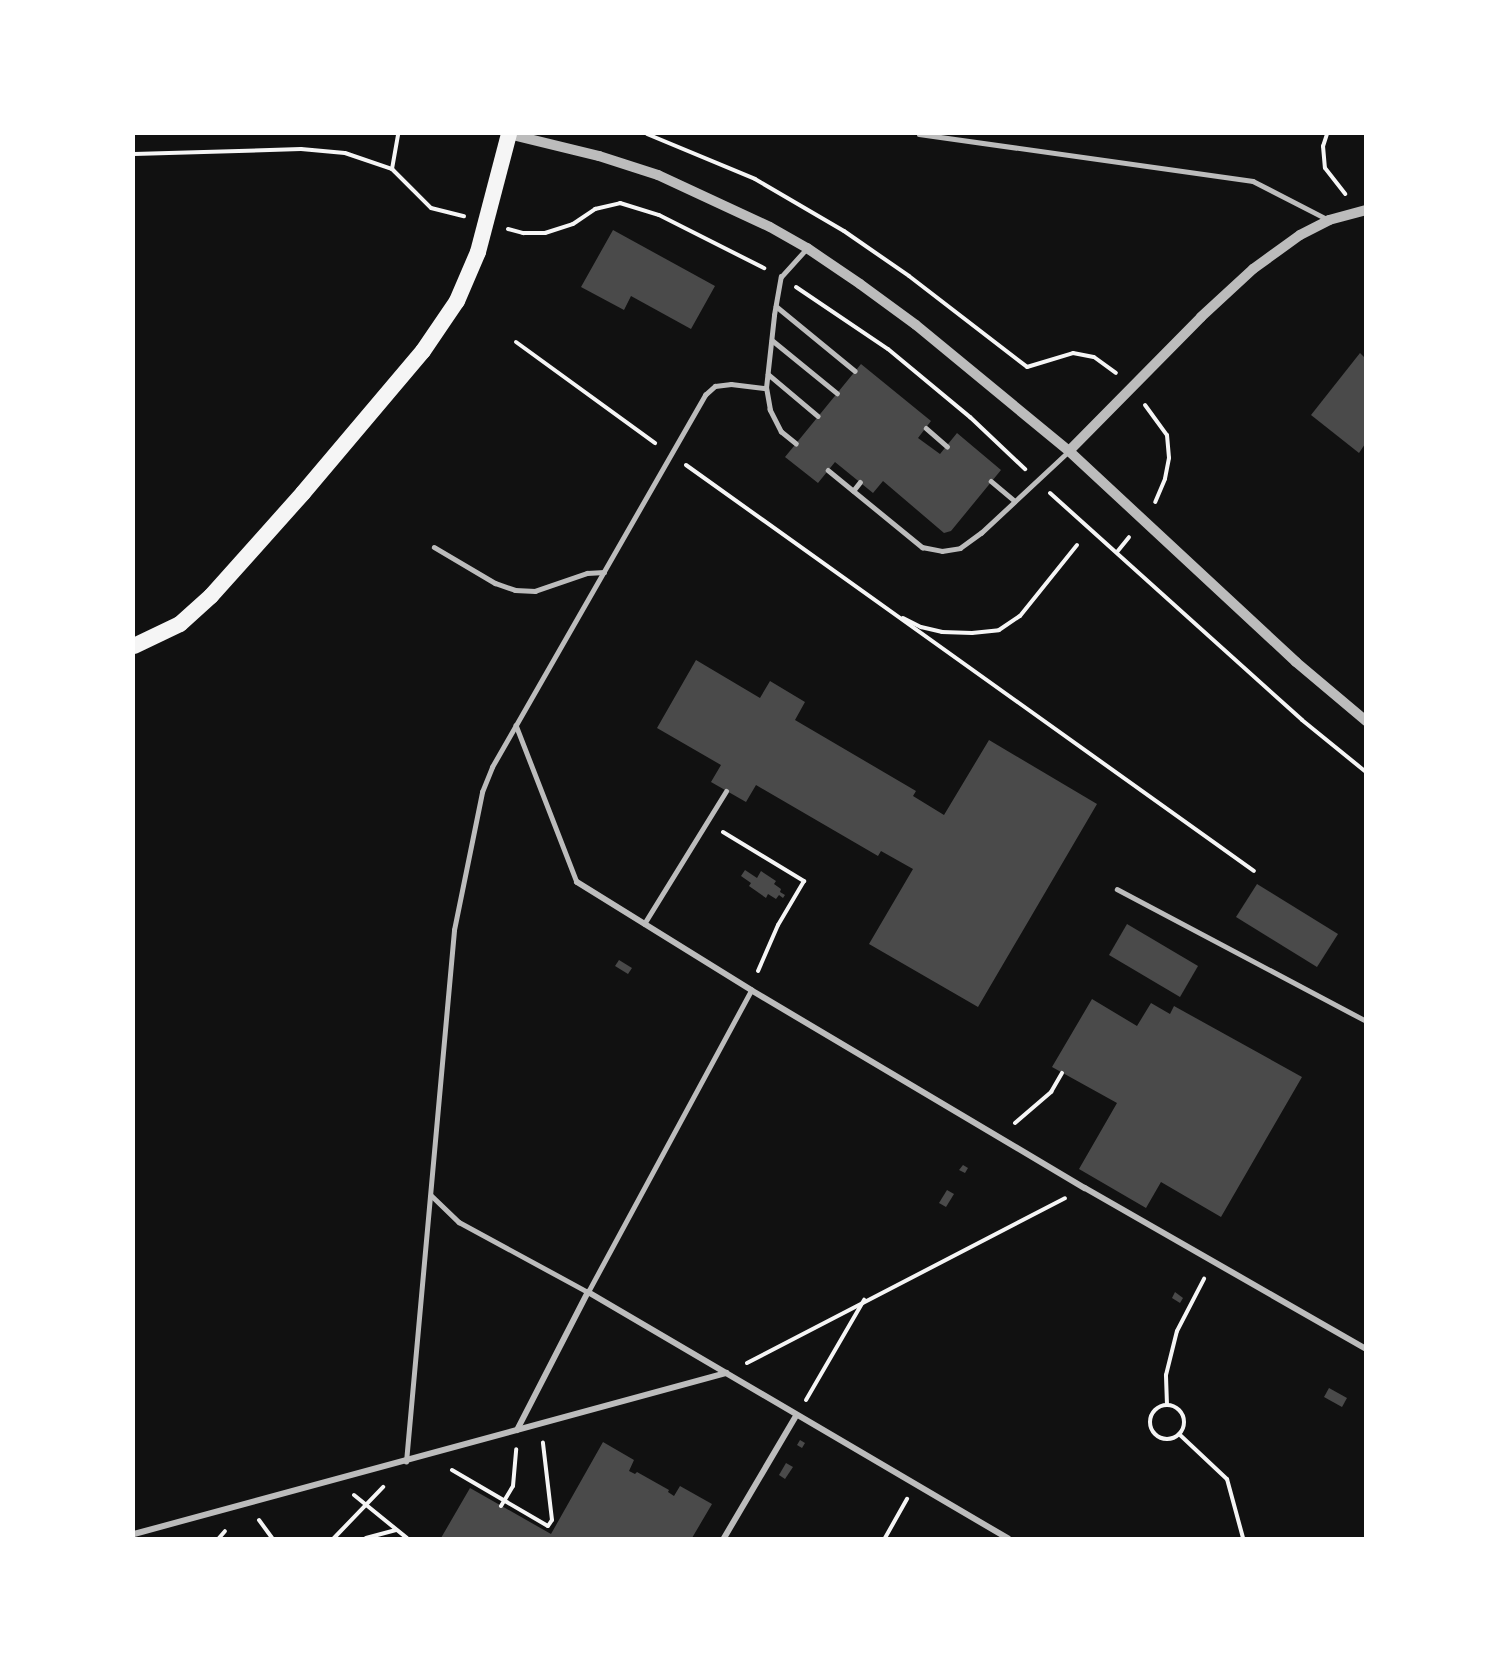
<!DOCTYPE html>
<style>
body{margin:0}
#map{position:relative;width:1499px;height:1672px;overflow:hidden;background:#111;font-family:"DejaVu Sans",sans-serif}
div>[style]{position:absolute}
.building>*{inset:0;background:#4a4a4a}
.path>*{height:4px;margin:-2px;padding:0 2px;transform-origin:2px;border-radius:2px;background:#f5f5f5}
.path>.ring{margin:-2px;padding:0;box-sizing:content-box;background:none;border:4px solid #f5f5f5;border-radius:50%}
.service>*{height:4.5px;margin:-2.25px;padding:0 2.25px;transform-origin:2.25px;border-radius:2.25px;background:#bcbcbc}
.minor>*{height:6px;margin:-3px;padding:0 3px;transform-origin:3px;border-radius:3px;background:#bcbcbc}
.tertiary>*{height:10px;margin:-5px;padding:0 5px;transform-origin:5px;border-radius:5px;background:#bcbcbc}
.trunk>*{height:16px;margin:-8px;padding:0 8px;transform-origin:8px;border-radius:8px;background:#f5f5f5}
span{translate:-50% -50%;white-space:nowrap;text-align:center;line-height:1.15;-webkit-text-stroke:6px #fff;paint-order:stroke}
.frame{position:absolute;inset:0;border:135px solid #fff;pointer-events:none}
</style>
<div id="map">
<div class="building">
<i style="clip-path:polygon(613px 230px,715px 286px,691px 329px,631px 296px,624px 310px,581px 287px)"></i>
<i style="clip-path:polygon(1360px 353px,1365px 358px,1365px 444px,1359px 453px,1311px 415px)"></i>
<i style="clip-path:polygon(861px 364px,931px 421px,918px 438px,940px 454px,957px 433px,1001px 470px,951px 531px,944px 533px,883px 481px,873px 493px,835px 462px,818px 483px,785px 457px)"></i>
<i style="clip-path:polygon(696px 660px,760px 698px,770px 681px,805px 702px,795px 720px,916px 791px,913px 796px,944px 815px,989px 740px,1097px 804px,978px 1007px,869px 944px,913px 869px,881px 851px,878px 856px,756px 785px,746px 802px,711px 782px,721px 765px,657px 728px)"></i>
<i style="clip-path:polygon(745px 870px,757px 878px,761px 871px,776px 881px,774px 884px,781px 889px,780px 892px,785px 895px,783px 898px,779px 895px,776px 899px,768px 894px,766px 898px,749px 886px,751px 883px,741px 876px)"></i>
<i style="clip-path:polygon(1257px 884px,1338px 934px,1317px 967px,1236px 917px)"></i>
<i style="clip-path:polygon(1127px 924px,1198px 966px,1180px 997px,1109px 955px)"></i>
<i style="clip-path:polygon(619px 960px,632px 968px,628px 974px,615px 966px)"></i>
<i style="clip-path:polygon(1092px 999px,1137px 1026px,1151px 1003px,1170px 1014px,1174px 1006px,1302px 1077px,1221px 1217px,1161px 1182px,1146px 1208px,1079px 1169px,1117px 1103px,1052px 1067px)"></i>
<i style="clip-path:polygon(963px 1165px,968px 1168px,965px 1173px,959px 1170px)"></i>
<i style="clip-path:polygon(947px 1190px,954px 1194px,946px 1207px,939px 1203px)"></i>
<i style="clip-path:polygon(1175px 1292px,1183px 1298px,1180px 1303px,1172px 1298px)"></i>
<i style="clip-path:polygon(1329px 1388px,1347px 1398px,1342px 1407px,1324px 1397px)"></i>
<i style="clip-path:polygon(800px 1440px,805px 1443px,802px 1448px,797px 1445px)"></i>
<i style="clip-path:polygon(603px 1442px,634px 1460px,629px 1471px,635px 1474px,637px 1472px,669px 1490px,668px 1492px,674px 1496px,680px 1486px,712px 1504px,692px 1538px,441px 1538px,470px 1488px,551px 1534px)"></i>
<i style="clip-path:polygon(786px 1463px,793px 1467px,785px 1479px,779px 1475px)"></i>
</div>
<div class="path">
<i style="left:647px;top:134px;width:117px;rotate:22.6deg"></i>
<i style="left:755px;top:179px;width:103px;rotate:30.3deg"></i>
<i style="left:844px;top:231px;width:79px;rotate:34.7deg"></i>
<i style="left:909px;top:276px;width:149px;rotate:37.6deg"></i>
<i style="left:1027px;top:367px;width:48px;rotate:-16.9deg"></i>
<i style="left:1073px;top:353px;width:21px;rotate:11deg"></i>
<i style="left:1094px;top:357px;width:27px;rotate:36deg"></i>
<i style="left:1327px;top:134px;width:13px;rotate:108deg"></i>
<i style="left:1323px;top:146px;width:22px;rotate:85deg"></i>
<i style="left:1325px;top:168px;width:33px;rotate:52deg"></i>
<i style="left:134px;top:154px;width:167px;rotate:-1.7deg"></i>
<i style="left:301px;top:149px;width:44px;rotate:5.2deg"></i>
<i style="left:345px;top:153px;width:50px;rotate:18.8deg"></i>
<i style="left:392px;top:169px;width:36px;rotate:-80deg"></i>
<i style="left:392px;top:169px;width:55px;rotate:45deg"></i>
<i style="left:431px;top:208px;width:34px;rotate:14deg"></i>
<i style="left:508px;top:229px;width:16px;rotate:15deg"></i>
<i style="left:523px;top:233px;width:22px"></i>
<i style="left:545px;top:233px;width:29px;rotate:-18deg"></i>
<i style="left:573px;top:224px;width:27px;rotate:-34deg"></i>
<i style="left:595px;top:209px;width:26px;rotate:-13deg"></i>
<i style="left:620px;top:203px;width:41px;rotate:17.1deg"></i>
<i style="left:659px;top:215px;width:118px;rotate:26.8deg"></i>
<i style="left:796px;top:287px;width:111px;rotate:34deg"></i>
<i style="left:888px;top:349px;width:107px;rotate:39.7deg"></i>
<i style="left:970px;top:417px;width:76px;rotate:43.4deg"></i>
<i style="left:516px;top:342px;width:172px;rotate:36deg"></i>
<i style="left:1145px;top:405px;width:37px;rotate:54deg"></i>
<i style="left:1167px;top:435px;width:23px;rotate:85deg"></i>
<i style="left:1169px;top:458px;width:21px;rotate:101deg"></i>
<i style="left:1165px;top:479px;width:25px;rotate:113deg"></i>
<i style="left:686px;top:465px;width:698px;rotate:35.56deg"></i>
<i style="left:1050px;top:493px;width:339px;rotate:42deg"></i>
<i style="left:1302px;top:720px;width:82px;rotate:39.1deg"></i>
<i style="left:1117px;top:552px;width:19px;rotate:-51deg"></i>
<i style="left:903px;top:618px;width:20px;rotate:27deg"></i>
<i style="left:921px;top:627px;width:22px;rotate:13deg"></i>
<i style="left:942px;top:632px;width:30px;rotate:2deg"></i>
<i style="left:972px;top:633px;width:27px;rotate:-6deg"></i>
<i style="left:999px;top:630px;width:25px;rotate:-34deg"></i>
<i style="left:1020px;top:616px;width:91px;rotate:-51.2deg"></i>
<i style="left:723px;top:832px;width:95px;rotate:31.2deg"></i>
<i style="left:804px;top:881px;width:51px;rotate:120.6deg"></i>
<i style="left:778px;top:925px;width:50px;rotate:113.5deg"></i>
<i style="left:1015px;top:1123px;width:48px;rotate:-40.7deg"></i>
<i style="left:1051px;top:1092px;width:22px;rotate:-60deg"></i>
<i style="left:747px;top:1363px;width:358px;rotate:-27.4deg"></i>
<i style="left:806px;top:1400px;width:116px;rotate:-59.9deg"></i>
<i style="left:1167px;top:1405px;width:30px;rotate:-92deg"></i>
<i style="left:1166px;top:1375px;width:45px;rotate:-76deg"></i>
<i style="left:1177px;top:1331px;width:59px;rotate:-62.6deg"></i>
<i class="ring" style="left:1150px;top:1405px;width:30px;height:30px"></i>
<i style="left:1179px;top:1434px;width:66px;rotate:43.2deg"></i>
<i style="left:1227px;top:1479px;width:61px;rotate:74.8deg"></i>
<i style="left:452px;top:1470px;width:111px;rotate:30.3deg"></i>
<i style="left:548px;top:1526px;width:7px;rotate:-56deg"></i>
<i style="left:552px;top:1520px;width:78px;rotate:-96.7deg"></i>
<i style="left:354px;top:1495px;width:68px;rotate:39.1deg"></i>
<i style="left:501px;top:1506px;width:23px;rotate:-59deg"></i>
<i style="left:513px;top:1486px;width:37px;rotate:-85deg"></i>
<i style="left:259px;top:1520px;width:22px;rotate:54deg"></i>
<i style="left:219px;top:1538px;width:9px;rotate:-49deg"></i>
<i style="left:334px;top:1538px;width:71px;rotate:-46.1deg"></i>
<i style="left:366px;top:1538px;width:31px;rotate:-15deg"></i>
<i style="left:885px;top:1538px;width:45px;rotate:-60.6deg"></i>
</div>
<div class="service">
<i style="left:919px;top:134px;width:337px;rotate:8deg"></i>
<i style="left:1253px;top:181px;width:83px;rotate:27.2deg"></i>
<i style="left:776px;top:306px;width:102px;rotate:39.4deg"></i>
<i style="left:772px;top:340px;width:84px;rotate:39.2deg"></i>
<i style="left:768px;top:374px;width:65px;rotate:40deg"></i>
<i style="left:926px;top:428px;width:28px;rotate:41deg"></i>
<i style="left:796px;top:444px;width:19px;rotate:-141deg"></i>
<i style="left:781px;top:432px;width:25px;rotate:-117deg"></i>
<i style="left:770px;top:410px;width:22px;rotate:-100deg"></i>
<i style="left:766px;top:388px;width:73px;rotate:-83.7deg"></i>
<i style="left:774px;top:315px;width:39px;rotate:-80deg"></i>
<i style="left:781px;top:277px;width:39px;rotate:-48deg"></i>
<i style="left:828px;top:470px;width:122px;rotate:39.3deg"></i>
<i style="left:922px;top:547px;width:20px;rotate:11deg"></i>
<i style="left:942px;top:551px;width:18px;rotate:-9deg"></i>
<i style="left:960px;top:548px;width:26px;rotate:-36deg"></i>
<i style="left:981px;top:533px;width:120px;rotate:-43deg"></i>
<i style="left:991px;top:481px;width:31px;rotate:40deg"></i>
<i style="left:853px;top:491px;width:11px;rotate:-52deg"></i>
<i style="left:434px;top:547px;width:71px;rotate:30.5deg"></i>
<i style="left:495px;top:583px;width:21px;rotate:19deg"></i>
<i style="left:515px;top:590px;width:20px;rotate:3deg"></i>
<i style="left:535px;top:591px;width:55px;rotate:-19.1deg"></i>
<i style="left:587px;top:573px;width:17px;rotate:-3deg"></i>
<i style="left:516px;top:725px;width:168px;rotate:68.8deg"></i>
<i style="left:1117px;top:889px;width:282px;rotate:27.9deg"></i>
<i style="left:644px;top:924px;width:156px;rotate:-58.3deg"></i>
<i style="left:431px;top:1195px;width:39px;rotate:44deg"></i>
<i style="left:459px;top:1222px;width:147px;rotate:28.5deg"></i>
<i style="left:588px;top:1292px;width:343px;rotate:-61.6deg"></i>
<i style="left:406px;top:1462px;width:534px;rotate:-84.84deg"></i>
<i style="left:454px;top:930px;width:141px;rotate:-78.5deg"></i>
<i style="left:482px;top:792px;width:27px;rotate:-68deg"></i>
<i style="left:492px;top:767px;width:429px;rotate:-60.2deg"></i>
<i style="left:705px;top:395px;width:13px;rotate:-42deg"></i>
<i style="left:715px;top:386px;width:16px;rotate:-7deg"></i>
<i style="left:731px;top:384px;width:35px;rotate:7deg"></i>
</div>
<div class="minor">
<i style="left:577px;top:882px;width:205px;rotate:31.8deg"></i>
<i style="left:751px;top:990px;width:388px;rotate:30.7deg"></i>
<i style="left:1085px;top:1188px;width:324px;rotate:29.8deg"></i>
<i style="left:517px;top:1430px;width:155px;rotate:-62.8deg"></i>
<i style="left:588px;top:1292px;width:487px;rotate:30.4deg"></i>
<i style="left:134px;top:1534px;width:614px;rotate:-15.21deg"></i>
<i style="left:724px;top:1538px;width:142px;rotate:-59.5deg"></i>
</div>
<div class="tertiary">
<i style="left:509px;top:134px;width:93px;rotate:13.7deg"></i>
<i style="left:599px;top:156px;width:62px;rotate:17.9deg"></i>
<i style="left:658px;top:175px;width:123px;rotate:24.9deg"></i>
<i style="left:770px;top:227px;width:43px;rotate:29.6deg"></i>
<i style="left:807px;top:248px;width:64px;rotate:34.2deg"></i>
<i style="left:860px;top:284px;width:69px;rotate:36.2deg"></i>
<i style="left:916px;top:325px;width:198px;rotate:39.5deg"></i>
<i style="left:1069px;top:451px;width:310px;rotate:42.9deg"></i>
<i style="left:1296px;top:662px;width:92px;rotate:40.1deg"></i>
<i style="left:1069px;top:451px;width:188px;rotate:-45.4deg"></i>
<i style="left:1201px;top:317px;width:71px;rotate:-42.7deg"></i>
<i style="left:1253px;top:269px;width:58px;rotate:-35.9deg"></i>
<i style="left:1300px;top:235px;width:33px;rotate:-27deg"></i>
<i style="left:1329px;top:220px;width:38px;rotate:-15deg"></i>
</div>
<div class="trunk">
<i style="left:134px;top:646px;width:51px;rotate:-25.6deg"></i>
<i style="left:180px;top:624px;width:42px;rotate:-42.1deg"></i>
<i style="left:211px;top:596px;width:138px;rotate:-48.2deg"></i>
<i style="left:303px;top:493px;width:186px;rotate:-49.8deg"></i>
<i style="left:423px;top:351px;width:60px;rotate:-55.8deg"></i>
<i style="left:457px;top:301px;width:53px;rotate:-66.8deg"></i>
<i style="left:478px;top:252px;width:122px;rotate:-75.3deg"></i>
</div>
<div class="frame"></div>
</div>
